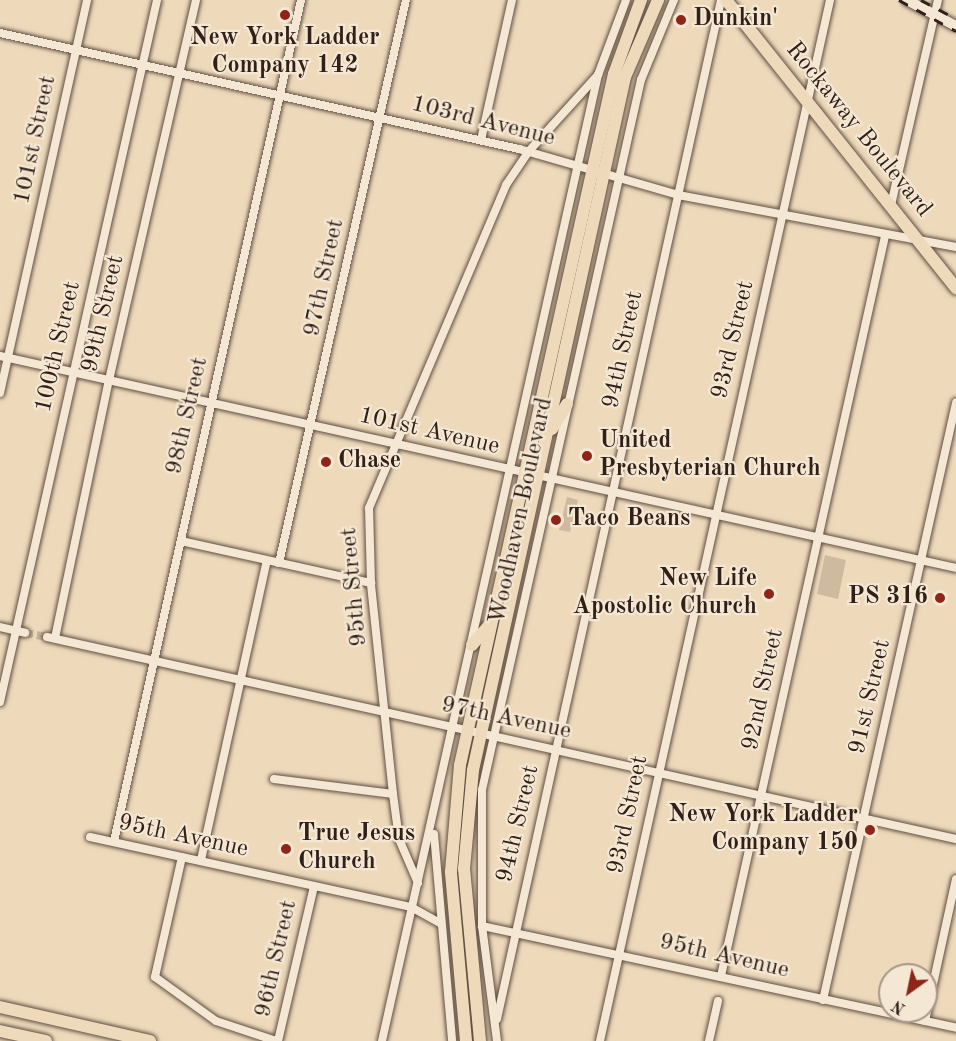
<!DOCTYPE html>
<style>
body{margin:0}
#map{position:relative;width:956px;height:1041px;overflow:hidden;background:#eedabb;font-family:"Old Standard TT",serif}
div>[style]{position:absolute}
.green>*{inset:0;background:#ceba9f}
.minor-tunnel>*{height:8px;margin-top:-4px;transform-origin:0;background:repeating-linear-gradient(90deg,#c8b59a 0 8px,transparent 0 12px)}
.roads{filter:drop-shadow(0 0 2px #604e41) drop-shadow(0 0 2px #604e41)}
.minor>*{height:8px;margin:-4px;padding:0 4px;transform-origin:4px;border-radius:4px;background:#f4e7d3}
.tertiary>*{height:10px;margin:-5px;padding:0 5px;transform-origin:5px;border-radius:5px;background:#f4e7d3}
.primary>*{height:12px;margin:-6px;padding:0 6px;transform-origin:6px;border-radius:6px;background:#eedabb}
.rail>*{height:3px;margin-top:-1.5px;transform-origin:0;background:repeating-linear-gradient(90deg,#312018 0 10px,transparent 0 20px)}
.dots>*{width:16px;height:16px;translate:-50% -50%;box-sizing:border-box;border:3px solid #f4e7d3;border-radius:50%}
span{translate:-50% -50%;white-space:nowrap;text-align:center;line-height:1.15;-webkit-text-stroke:4.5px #f4e7d3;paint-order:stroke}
.poi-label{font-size:24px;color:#312018;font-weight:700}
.left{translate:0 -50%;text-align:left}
.right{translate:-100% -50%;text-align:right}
.street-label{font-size:24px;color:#312018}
.north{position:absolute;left:878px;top:963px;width:60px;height:60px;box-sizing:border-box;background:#f4e7d3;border:2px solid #a69788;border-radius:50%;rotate:213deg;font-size:16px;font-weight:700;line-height:24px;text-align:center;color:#312018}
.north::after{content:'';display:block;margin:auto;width:21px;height:27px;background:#8f2418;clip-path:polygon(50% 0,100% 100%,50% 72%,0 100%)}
</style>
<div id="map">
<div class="green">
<i style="clip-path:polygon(567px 497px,578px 500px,570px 532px,559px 530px)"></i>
<i style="clip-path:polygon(825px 555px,846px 560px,838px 599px,817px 594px)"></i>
</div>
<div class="minor-tunnel">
<i style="left:25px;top:633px;width:22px;rotate:10deg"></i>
</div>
<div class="roads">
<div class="minor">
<i style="left:0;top:33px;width:532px;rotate:12.6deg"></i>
<i style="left:519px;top:149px;width:166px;rotate:16.1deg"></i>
<i style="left:678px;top:195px;width:283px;rotate:10.6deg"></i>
<i style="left:481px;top:140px;width:143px;rotate:-77.5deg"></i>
<i style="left:891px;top:205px;width:210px;rotate:-77.1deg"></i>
<i style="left:0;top:356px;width:979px;rotate:12.5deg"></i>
<i style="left:0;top:393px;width:403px;rotate:-77.5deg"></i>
<i style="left:181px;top:541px;width:195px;rotate:12.5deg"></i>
<i style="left:279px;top:563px;width:577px;rotate:-77.29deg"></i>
<i style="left:0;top:627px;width:26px;rotate:13deg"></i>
<i style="left:47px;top:637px;width:931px;rotate:12.53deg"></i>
<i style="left:55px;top:638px;width:264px;rotate:-78.2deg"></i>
<i style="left:109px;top:380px;width:390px;rotate:-77.1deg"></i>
<i style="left:0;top:702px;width:719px;rotate:-77.39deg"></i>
<i style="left:274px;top:779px;width:120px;rotate:7.2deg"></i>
<i style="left:434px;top:834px;width:208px;rotate:85deg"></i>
<i style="left:90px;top:837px;width:329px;rotate:12.3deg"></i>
<i style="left:411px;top:907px;width:33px;rotate:29deg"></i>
<i style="left:114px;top:841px;width:862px;rotate:-77.46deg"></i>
<i style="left:182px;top:857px;width:123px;rotate:102.7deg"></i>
<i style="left:155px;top:977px;width:75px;rotate:35.8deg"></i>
<i style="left:216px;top:1021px;width:63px;rotate:18.4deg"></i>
<i style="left:201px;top:860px;width:306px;rotate:-77.6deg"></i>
<i style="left:418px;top:883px;width:48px;rotate:-113.4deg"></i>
<i style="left:399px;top:839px;width:45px;rotate:-97.6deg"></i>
<i style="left:393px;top:794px;width:212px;rotate:-96deg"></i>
<i style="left:371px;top:583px;width:75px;rotate:-91.5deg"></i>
<i style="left:369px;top:508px;width:351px;rotate:-67deg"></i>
<i style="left:506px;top:185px;width:41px;rotate:-55.9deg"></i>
<i style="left:529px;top:151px;width:103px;rotate:-47.8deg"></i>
<i style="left:482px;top:926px;width:485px;rotate:12.1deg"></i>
<i style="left:721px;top:976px;width:758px;rotate:-77.5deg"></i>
<i style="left:823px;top:1000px;width:612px;rotate:-77.44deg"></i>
<i style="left:497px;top:1019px;width:1043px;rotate:-77.6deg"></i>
<i style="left:925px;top:1021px;width:145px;rotate:-77.7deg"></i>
<i style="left:278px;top:1041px;width:159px;rotate:-76.9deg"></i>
<i style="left:382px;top:1041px;width:990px;rotate:-77.4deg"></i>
<i style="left:598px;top:75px;width:80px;rotate:-69.5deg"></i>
<i style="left:497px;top:1041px;width:116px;rotate:-97.4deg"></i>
<i style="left:482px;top:926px;width:136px;rotate:-90deg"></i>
<i style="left:482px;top:790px;width:728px;rotate:-77.38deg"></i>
<i style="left:641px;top:80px;width:87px;rotate:-67.6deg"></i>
<i style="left:600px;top:1041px;width:1066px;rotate:-77.54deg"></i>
<i style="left:709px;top:1041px;width:41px;rotate:-77.3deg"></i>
</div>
<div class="tertiary">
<i style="left:907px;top:0;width:55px;rotate:28deg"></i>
</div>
<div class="primary">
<i style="left:726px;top:0;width:369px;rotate:51.4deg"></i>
<i style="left:552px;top:429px;width:29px;rotate:-59deg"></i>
<i style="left:472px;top:645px;width:28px;rotate:-49deg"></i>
<i style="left:0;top:1007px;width:154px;rotate:12.8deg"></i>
<i style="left:0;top:1031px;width:47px;rotate:12.3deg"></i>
<i style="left:466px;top:1041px;width:170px;rotate:-95.1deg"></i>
<i style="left:451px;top:872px;width:107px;rotate:-85.2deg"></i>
<i style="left:460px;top:765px;width:708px;rotate:-77.44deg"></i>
<i style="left:614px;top:74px;width:79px;rotate:-70deg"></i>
<i style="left:480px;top:1041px;width:173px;rotate:-95.3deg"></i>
<i style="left:464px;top:869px;width:99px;rotate:-84.8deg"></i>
<i style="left:473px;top:770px;width:709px;rotate:-77.63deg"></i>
<i style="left:625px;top:77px;width:84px;rotate:-66.8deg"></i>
</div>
</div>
<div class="rail">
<i style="left:899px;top:0;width:65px;rotate:28.5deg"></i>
<i style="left:921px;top:0;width:40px;rotate:28deg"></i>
</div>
<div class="dots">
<i style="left:285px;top:15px;background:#8f2418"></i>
<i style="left:681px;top:20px;background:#8f2418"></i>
<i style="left:587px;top:456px;background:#8f2418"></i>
<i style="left:326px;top:462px;background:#8f2418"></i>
<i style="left:556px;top:520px;background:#8f2418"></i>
<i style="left:769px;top:594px;background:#8f2418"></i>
<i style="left:940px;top:598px;background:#8f2418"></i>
<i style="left:870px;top:830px;background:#8f2418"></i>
<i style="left:286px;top:849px;background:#8f2418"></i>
</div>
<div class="poi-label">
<span class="left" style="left:693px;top:20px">Dunkin'</span>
<span style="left:285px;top:53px">New York Ladder<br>Company 142</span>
<span class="left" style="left:599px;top:456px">United<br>Presbyterian Church</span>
<span class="left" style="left:338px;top:462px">Chase</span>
<span class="left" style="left:568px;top:520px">Taco Beans</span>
<span class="right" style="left:757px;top:594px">New Life<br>Apostolic Church</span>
<span class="right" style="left:928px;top:598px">PS 316</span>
<span class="right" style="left:858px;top:830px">New York Ladder<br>Company 150</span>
<span class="left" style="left:298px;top:849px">True Jesus<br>Church</span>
</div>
<div class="street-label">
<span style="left:483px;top:122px;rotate:14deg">103rd Avenue</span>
<span style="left:858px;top:130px;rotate:51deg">Rockaway Boulevard</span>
<span style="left:36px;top:140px;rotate:-78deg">101st Street</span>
<span style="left:325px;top:278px;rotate:-78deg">97th Street</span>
<span style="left:104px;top:314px;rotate:-77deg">99th Street</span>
<span style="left:734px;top:340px;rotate:-77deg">93rd Street</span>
<span style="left:59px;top:347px;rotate:-77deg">100th Street</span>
<span style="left:624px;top:350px;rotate:-78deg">94th Street</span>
<span style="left:188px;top:416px;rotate:-77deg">98th Street</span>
<span style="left:429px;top:432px;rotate:13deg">101st Avenue</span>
<span style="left:522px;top:511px;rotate:-78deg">Woodhaven Boulevard</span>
<span style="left:355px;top:587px;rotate:-95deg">95th Street</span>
<span style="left:764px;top:690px;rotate:-78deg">92nd Street</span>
<span style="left:871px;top:697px;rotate:-77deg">91st Street</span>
<span style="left:506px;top:719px;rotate:12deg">97th Avenue</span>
<span style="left:629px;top:815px;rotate:-78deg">93rd Street</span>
<span style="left:519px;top:824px;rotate:-77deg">94th Street</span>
<span style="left:183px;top:837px;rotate:12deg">95th Avenue</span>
<span style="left:724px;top:957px;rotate:13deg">95th Avenue</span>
<span style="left:277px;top:959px;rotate:-77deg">96th Street</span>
</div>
<div class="north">N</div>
</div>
